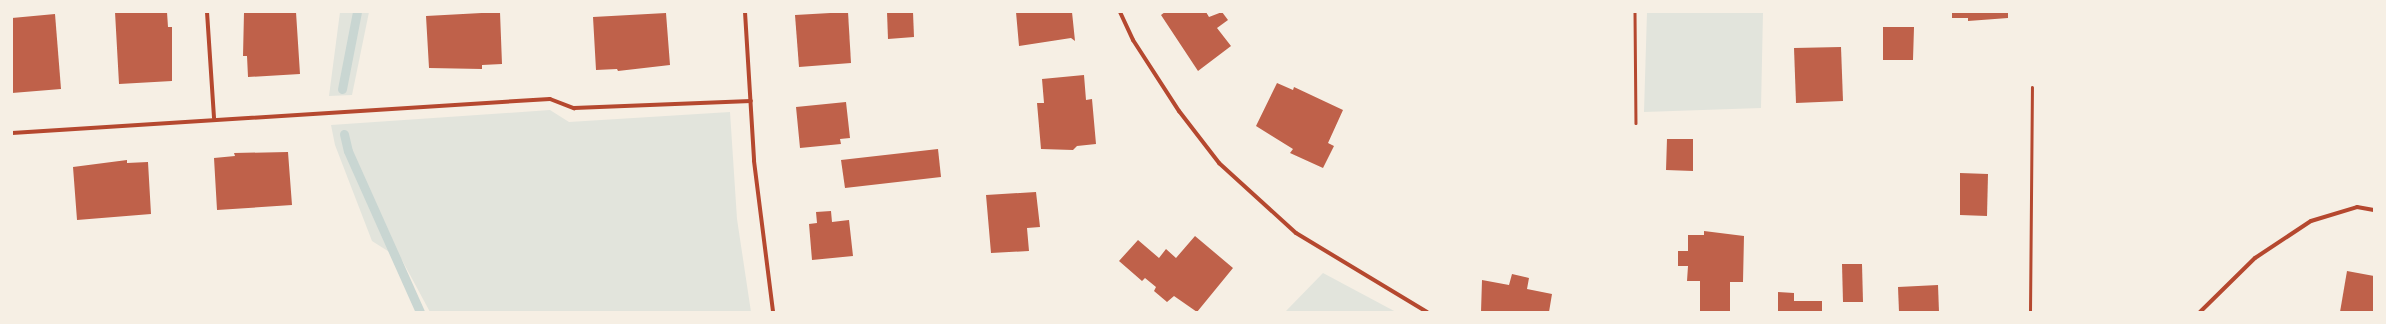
<!DOCTYPE html>
<style>
body{margin:0}
#map{position:relative;width:2386px;height:324px;overflow:hidden;background:#f6efe4;font-family:Mulish,sans-serif}
div>[style]{position:absolute}
.green>*{inset:0;background:#e2e4dc}
.stream>*{height:9px;margin:-4.5px;padding:0 4.5px;transform-origin:4.5px;border-radius:4.5px;background:#c9d6d2}
.building>*{inset:0;background:#bf614a}
.path>*{height:2.5px;margin:-1.25px;padding:0 1.25px;transform-origin:1.25px;border-radius:1.25px;background:#b5482f}
.service>*{height:3px;margin:-1.5px;padding:0 1.5px;transform-origin:1.5px;border-radius:1.5px;background:#b5482f}
.minor>*{height:4px;margin:-2px;padding:0 2px;transform-origin:2px;border-radius:2px;background:#b5482f}
span{translate:-50% -50%;white-space:nowrap;text-align:center;line-height:1.15;-webkit-text-stroke:3.5px #f6efe4;paint-order:stroke}
.frame{position:absolute;inset:0;border:13px solid #f6efe4;pointer-events:none}
</style>
<div id="map">
<div class="green">
<i style="clip-path:polygon(340px 12px,369px 12px,352px 95px,329px 96px)"></i>
<i style="clip-path:polygon(1647px 12px,1763px 12px,1761px 108px,1644px 112px)"></i>
<i style="clip-path:polygon(550px 110px,569px 122px,730px 112px,737px 219px,751px 312px,430px 312px,402px 260px,372px 241px,335px 145px,331px 125px)"></i>
<i style="clip-path:polygon(1323px 273px,1396px 312px,1285px 312px)"></i>
</div>
<div class="stream">
<i style="left:342px;top:89px;width:78px;rotate:-79deg"></i>
<i style="left:344px;top:134px;width:17px;rotate:77deg"></i>
<i style="left:348px;top:151px;width:176px;rotate:65.9deg"></i>
</div>
<div class="building">
<i style="clip-path:polygon(115px 12px,167px 12px,168px 27px,172px 27px,172px 81px,119px 84px)"></i>
<i style="clip-path:polygon(244px 12px,296px 12px,300px 74px,248px 77px,247px 56px,243px 56px)"></i>
<i style="clip-path:polygon(500px 12px,502px 64px,482px 65px,482px 69px,429px 68px,426px 16px)"></i>
<i style="clip-path:polygon(848px 12px,851px 63px,799px 67px,795px 15px)"></i>
<i style="clip-path:polygon(887px 12px,913px 12px,914px 37px,888px 39px)"></i>
<i style="clip-path:polygon(1016px 12px,1072px 12px,1075px 41px,1071px 38px,1019px 46px)"></i>
<i style="clip-path:polygon(1165px 12px,1206px 12px,1209px 17px,1222px 12px,1228px 20px,1217px 28px,1231px 46px,1198px 71px,1161px 15px)"></i>
<i style="clip-path:polygon(1952px 12px,2008px 12px,2008px 18px,1968px 21px,1968px 18px,1952px 18px)"></i>
<i style="clip-path:polygon(666px 13px,670px 65px,618px 71px,617px 69px,596px 70px,593px 17px)"></i>
<i style="clip-path:polygon(55px 14px,61px 89px,12px 93px,12px 18px)"></i>
<i style="clip-path:polygon(1883px 27px,1914px 27px,1913px 60px,1883px 60px)"></i>
<i style="clip-path:polygon(1841px 47px,1843px 101px,1796px 103px,1794px 48px)"></i>
<i style="clip-path:polygon(1084px 75px,1086px 100px,1092px 99px,1096px 144px,1077px 146px,1073px 150px,1041px 149px,1037px 103px,1044px 103px,1042px 79px)"></i>
<i style="clip-path:polygon(1277px 83px,1293px 90px,1294px 87px,1343px 110px,1328px 143px,1334px 146px,1323px 168px,1290px 153px,1293px 149px,1256px 126px)"></i>
<i style="clip-path:polygon(846px 102px,850px 138px,840px 139px,841px 144px,800px 148px,796px 107px)"></i>
<i style="clip-path:polygon(1667px 139px,1693px 139px,1693px 171px,1666px 170px)"></i>
<i style="clip-path:polygon(938px 149px,941px 177px,845px 188px,841px 160px)"></i>
<i style="clip-path:polygon(288px 152px,292px 205px,217px 210px,214px 158px,235px 156px,234px 153px)"></i>
<i style="clip-path:polygon(127px 160px,127px 163px,148px 162px,151px 214px,77px 220px,73px 167px)"></i>
<i style="clip-path:polygon(1960px 173px,1988px 174px,1987px 216px,1960px 215px)"></i>
<i style="clip-path:polygon(1036px 192px,1040px 227px,1027px 228px,1029px 251px,991px 253px,986px 195px)"></i>
<i style="clip-path:polygon(831px 211px,832px 222px,849px 220px,853px 256px,812px 260px,809px 224px,817px 223px,816px 212px)"></i>
<i style="clip-path:polygon(1704px 231px,1744px 236px,1743px 282px,1730px 282px,1730px 312px,1700px 312px,1700px 281px,1687px 281px,1688px 266px,1678px 266px,1678px 251px,1688px 251px,1688px 235px,1704px 235px)"></i>
<i style="clip-path:polygon(1195px 236px,1233px 268px,1197px 312px,1174px 296px,1167px 302px,1154px 291px,1156px 287px,1145px 278px,1142px 281px,1119px 261px,1138px 240px,1159px 258px,1166px 249px,1176px 258px)"></i>
<i style="clip-path:polygon(1842px 264px,1862px 264px,1863px 302px,1843px 302px)"></i>
<i style="clip-path:polygon(2347px 271px,2374px 276px,2374px 312px,2340px 312px)"></i>
<i style="clip-path:polygon(1512px 274px,1529px 278px,1527px 289px,1552px 294px,1549px 312px,1481px 312px,1482px 280px,1509px 285px)"></i>
<i style="clip-path:polygon(1938px 285px,1939px 312px,1899px 312px,1898px 287px)"></i>
<i style="clip-path:polygon(1778px 292px,1794px 293px,1794px 301px,1822px 301px,1822px 312px,1778px 312px)"></i>
</div>
<div class="path">
<i style="left:1635px;top:12px;width:111px;rotate:89.5deg"></i>
</div>
<div class="service">
<i style="left:2030px;top:312px;width:225px;rotate:-89.5deg"></i>
</div>
<div class="minor">
<i style="left:207px;top:12px;width:106px;rotate:86.2deg"></i>
<i style="left:745px;top:12px;width:149px;rotate:86.5deg"></i>
<i style="left:754px;top:161px;width:152px;rotate:82.8deg"></i>
<i style="left:1120px;top:12px;width:31px;rotate:65deg"></i>
<i style="left:1133px;top:40px;width:85px;rotate:57.1deg"></i>
<i style="left:1179px;top:111px;width:66px;rotate:52.4deg"></i>
<i style="left:1219px;top:163px;width:104px;rotate:42.3deg"></i>
<i style="left:1296px;top:233px;width:153px;rotate:31.1deg"></i>
<i style="left:12px;top:133px;width:539px;rotate:-3.62deg"></i>
<i style="left:550px;top:99px;width:26px;rotate:21deg"></i>
<i style="left:574px;top:108px;width:177px;rotate:-2.3deg"></i>
<i style="left:2200px;top:312px;width:77px;rotate:-44.5deg"></i>
<i style="left:2255px;top:258px;width:67px;rotate:-33.5deg"></i>
<i style="left:2311px;top:221px;width:48px;rotate:-16.9deg"></i>
<i style="left:2357px;top:207px;width:17px;rotate:10deg"></i>
</div>
<div class="frame"></div>
</div>
